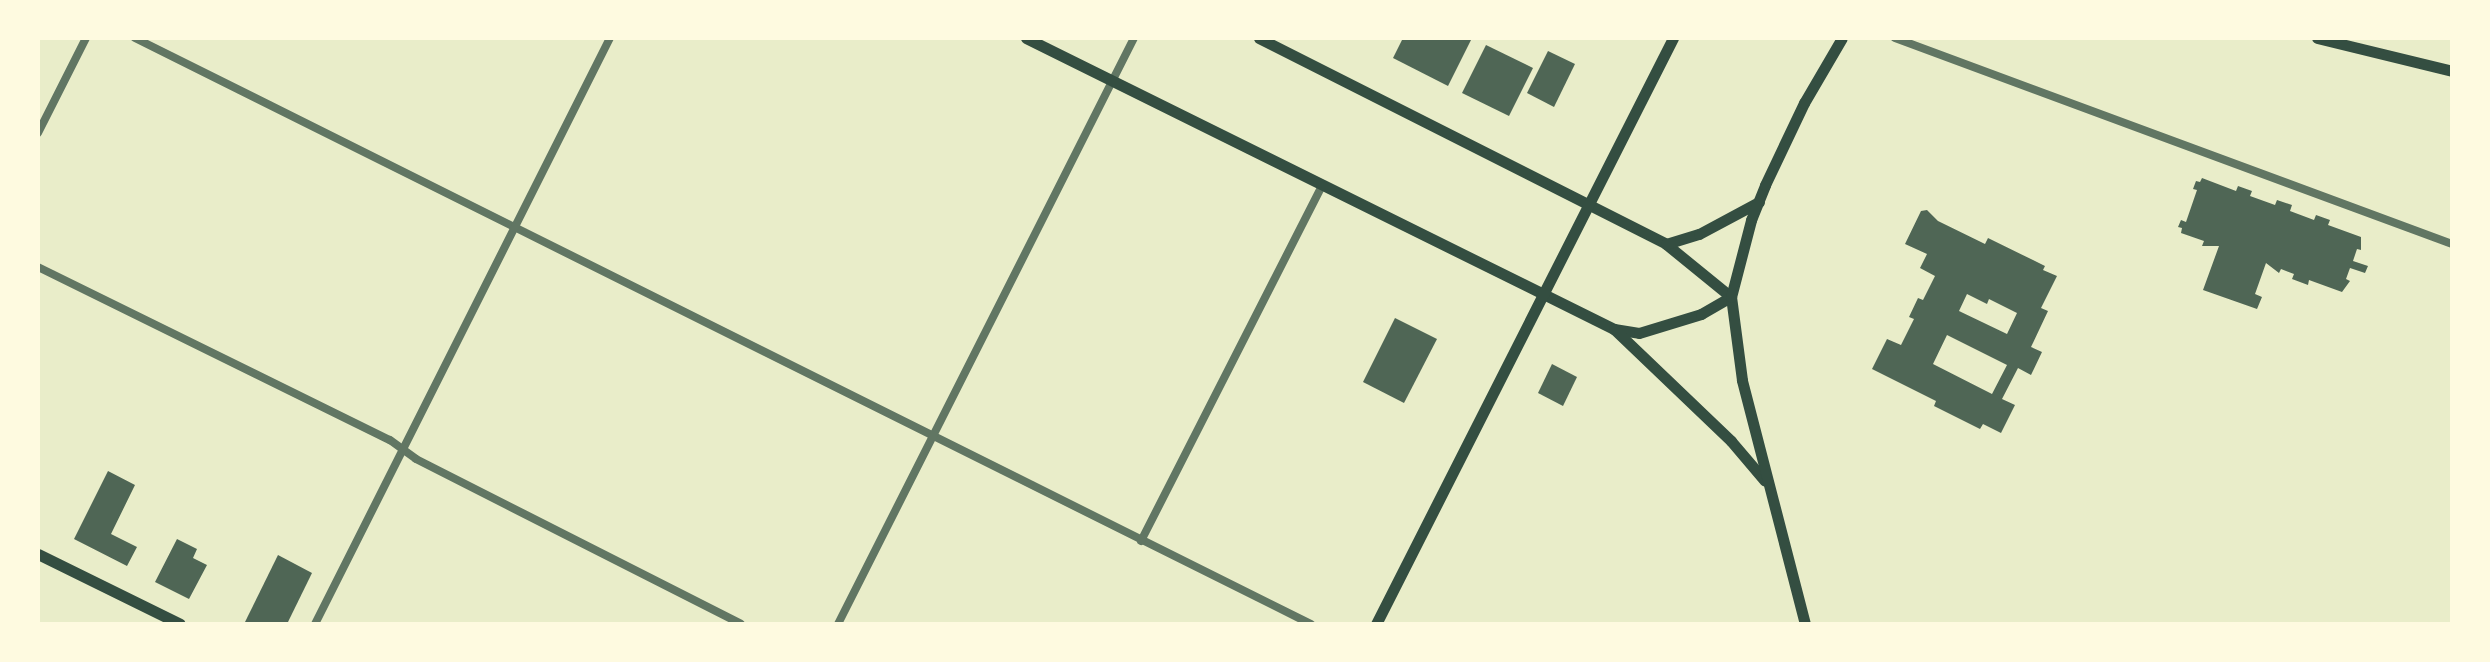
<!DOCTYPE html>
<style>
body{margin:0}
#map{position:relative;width:2490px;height:662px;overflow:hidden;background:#e9edc9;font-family:"Work Sans",sans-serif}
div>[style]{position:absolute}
.building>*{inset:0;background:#4f6655}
.minor>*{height:8px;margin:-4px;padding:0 4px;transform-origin:4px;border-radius:4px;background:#617663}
.secondary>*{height:11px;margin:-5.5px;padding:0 5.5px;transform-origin:5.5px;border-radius:5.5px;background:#344e41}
span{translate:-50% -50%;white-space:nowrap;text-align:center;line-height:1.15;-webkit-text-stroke:8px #fefae0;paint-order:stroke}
.frame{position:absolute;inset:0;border:40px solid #fefae0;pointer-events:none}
</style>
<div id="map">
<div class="building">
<i style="clip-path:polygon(1403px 38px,1472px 38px,1448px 86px,1393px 58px)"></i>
<i style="clip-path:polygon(1486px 45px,1533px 68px,1509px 116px,1462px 93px)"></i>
<i style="clip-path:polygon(1548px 51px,1575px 64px,1554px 107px,1527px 93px)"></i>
<i style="clip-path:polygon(2202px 178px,2236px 191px,2238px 186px,2252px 191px,2250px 196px,2275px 205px,2277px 200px,2292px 205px,2290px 211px,2314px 220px,2316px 215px,2330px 220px,2328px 225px,2361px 237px,2361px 250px,2357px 249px,2353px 261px,2368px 266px,2365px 273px,2350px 268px,2346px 279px,2350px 281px,2342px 292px,2309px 280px,2308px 285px,2292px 279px,2294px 274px,2281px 269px,2279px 273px,2266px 263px,2255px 294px,2262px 297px,2257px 309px,2203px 290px,2219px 246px,2202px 246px,2204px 241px,2181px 233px,2182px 228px,2178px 227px,2181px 220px,2186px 222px,2197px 190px,2193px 189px,2196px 181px,2200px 182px)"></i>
<i style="clip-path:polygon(evenodd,1927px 210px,1938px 221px,1985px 244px,1988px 238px,2045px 266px,2043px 270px,2057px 276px,2041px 308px,2048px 311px,2031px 347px,2042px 352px,2031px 375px,2018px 368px,2002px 399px,2015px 405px,2001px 433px,1983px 424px,1980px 429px,1934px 406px,1936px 401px,1872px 369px,1887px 339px,1901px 345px,1914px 319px,1909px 317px,1918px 298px,1923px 300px,1935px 276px,1920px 268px,1927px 254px,1905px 244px,1921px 211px,1927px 210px,1967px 294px,1987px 304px,1989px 299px,2017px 313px,2007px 334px,1959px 311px,1967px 294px,1927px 210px,1947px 335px,2007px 365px,1992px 394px,1933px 364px,1947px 335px)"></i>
<i style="clip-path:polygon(1395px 318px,1437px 339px,1404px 403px,1363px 382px)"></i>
<i style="clip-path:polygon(1552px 364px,1577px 377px,1563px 406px,1538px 393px)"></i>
<i style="clip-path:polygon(108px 471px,135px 485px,111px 534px,137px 547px,127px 566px,74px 539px)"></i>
<i style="clip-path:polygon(177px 539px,197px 549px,193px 558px,207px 565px,189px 599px,155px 582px)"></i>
<i style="clip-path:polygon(278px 555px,312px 573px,287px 624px,244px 624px)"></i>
</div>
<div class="minor">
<i style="left:135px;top:38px;width:1314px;rotate:26.49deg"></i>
<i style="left:1895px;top:38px;width:594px;rotate:20.3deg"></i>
<i style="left:38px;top:133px;width:106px;rotate:-63.2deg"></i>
<i style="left:38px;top:267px;width:392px;rotate:26.2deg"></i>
<i style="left:390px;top:440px;width:32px;rotate:36deg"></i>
<i style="left:416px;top:459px;width:364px;rotate:26.9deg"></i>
<i style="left:1141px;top:541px;width:398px;rotate:-63deg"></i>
<i style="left:315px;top:624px;width:656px;rotate:-63.28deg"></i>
<i style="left:838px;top:624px;width:657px;rotate:-63.2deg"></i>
</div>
<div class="secondary">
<i style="left:1026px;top:38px;width:656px;rotate:26.33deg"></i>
<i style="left:1614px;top:329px;width:25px;rotate:9deg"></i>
<i style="left:1639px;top:333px;width:65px;rotate:-17deg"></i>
<i style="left:1701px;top:314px;width:34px;rotate:-30deg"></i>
<i style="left:1259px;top:38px;width:456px;rotate:26.8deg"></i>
<i style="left:1666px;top:244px;width:84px;rotate:39.2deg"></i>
<i style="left:2317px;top:38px;width:139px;rotate:13.7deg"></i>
<i style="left:1666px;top:244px;width:34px;rotate:-17deg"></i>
<i style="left:1699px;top:234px;width:68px;rotate:-28.1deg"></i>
<i style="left:1614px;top:329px;width:162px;rotate:43.7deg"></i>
<i style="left:1731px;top:441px;width:52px;rotate:49.6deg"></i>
<i style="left:38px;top:554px;width:158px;rotate:26.2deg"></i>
<i style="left:1376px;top:624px;width:657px;rotate:-63.12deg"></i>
<i style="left:1805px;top:624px;width:252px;rotate:-104.5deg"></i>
<i style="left:1742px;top:380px;width:84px;rotate:-97.5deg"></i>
<i style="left:1731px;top:297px;width:80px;rotate:-75.4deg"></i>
<i style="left:1751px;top:220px;width:38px;rotate:-68deg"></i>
<i style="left:1765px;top:185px;width:91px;rotate:-64.6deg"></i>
<i style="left:1804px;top:103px;width:75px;rotate:-59.7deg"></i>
</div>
<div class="frame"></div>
</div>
